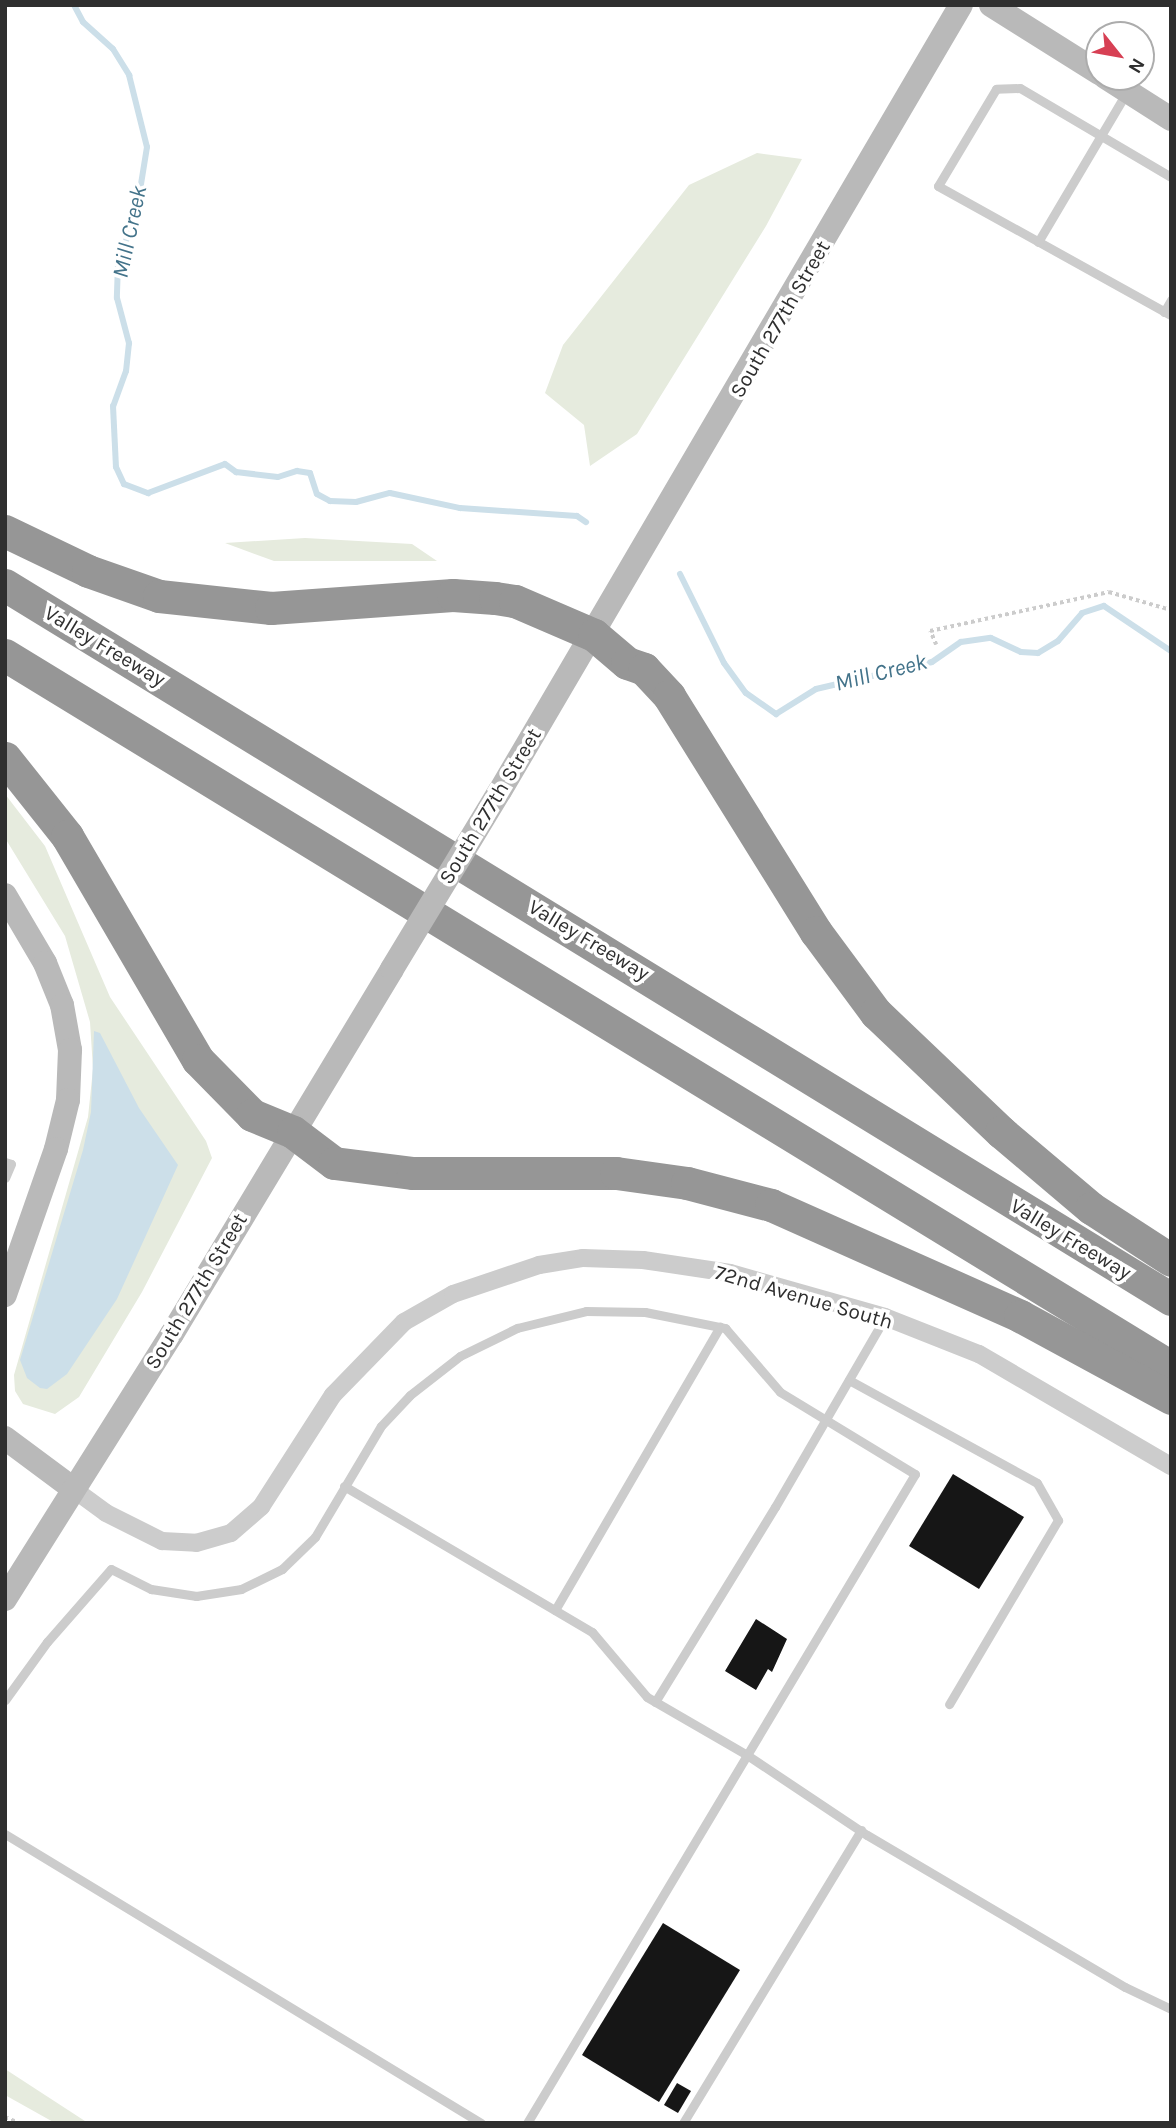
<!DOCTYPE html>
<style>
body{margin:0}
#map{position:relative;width:1176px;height:2128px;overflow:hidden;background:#fff;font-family:Karla,sans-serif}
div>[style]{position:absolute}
.green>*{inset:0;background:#e6ebde}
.water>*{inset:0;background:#ccdfe9}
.stream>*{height:6px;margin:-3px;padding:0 3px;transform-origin:3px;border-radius:3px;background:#ccdfe9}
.building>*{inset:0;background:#161616}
.path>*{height:3.5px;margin-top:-1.75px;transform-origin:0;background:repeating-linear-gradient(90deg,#ccc 0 3.5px,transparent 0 7px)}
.lane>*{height:9px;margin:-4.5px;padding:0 4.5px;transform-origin:4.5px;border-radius:4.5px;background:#ccc}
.street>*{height:18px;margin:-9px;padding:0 9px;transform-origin:9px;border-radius:9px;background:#ccc}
.secondary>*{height:24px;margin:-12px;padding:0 12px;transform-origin:12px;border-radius:12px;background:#b9b9b9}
.highway>*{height:33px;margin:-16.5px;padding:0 16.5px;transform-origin:16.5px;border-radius:16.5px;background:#969696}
.secondary-bridge>*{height:24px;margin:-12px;padding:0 12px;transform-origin:12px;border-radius:12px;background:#b9b9b9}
span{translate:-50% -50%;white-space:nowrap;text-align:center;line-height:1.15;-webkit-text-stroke:7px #fff;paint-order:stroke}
.street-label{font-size:21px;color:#2f2f2f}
.water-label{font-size:23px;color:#43738a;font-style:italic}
.frame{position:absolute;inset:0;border:7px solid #2f2f2f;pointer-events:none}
.north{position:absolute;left:1085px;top:21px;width:70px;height:70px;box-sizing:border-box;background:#fff;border:2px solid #acacac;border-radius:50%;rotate:121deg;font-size:19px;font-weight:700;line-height:28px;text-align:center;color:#2f2f2f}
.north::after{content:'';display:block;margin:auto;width:24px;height:32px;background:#d74054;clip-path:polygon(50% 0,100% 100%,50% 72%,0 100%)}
</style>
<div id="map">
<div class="green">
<i style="clip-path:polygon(757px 153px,802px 159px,766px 226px,637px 434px,590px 466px,584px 425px,545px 393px,563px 345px,689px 185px)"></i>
<i style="clip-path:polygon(305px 538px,412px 544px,437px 561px,274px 561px,225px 543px)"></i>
<i style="clip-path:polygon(5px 794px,45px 846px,110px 997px,206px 1141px,212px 1158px,142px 1292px,79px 1397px,55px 1414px,23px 1404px,15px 1391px,14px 1375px,88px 1117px,93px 1069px,90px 1022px,65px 936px,5px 838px)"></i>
<i style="clip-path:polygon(5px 2069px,88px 2123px,55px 2123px,5px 2095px)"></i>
</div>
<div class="water">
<i style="clip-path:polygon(94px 1031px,100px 1033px,139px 1108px,178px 1165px,117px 1299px,67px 1374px,47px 1389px,40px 1388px,27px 1378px,20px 1360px,83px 1150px,91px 1112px)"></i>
</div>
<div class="stream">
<i style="left:74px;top:5px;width:19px;rotate:62deg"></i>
<i style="left:83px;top:22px;width:40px;rotate:42deg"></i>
<i style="left:113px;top:49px;width:31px;rotate:58deg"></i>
<i style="left:129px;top:75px;width:74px;rotate:76deg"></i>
<i style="left:147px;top:147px;width:63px;rotate:99.2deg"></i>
<i style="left:137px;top:209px;width:58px;rotate:109.1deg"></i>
<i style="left:118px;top:264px;width:34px;rotate:92deg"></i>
<i style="left:117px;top:298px;width:47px;rotate:75.1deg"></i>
<i style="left:129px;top:343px;width:28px;rotate:96deg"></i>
<i style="left:126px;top:371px;width:37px;rotate:110deg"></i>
<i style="left:113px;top:406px;width:61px;rotate:87.2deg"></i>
<i style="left:116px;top:467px;width:19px;rotate:65deg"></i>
<i style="left:124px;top:484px;width:26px;rotate:21deg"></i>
<i style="left:148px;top:493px;width:82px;rotate:-20.6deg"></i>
<i style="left:225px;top:464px;width:14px;rotate:36deg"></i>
<i style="left:236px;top:472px;width:42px;rotate:6.8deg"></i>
<i style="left:278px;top:477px;width:20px;rotate:-18deg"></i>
<i style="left:297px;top:471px;width:13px;rotate:9deg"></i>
<i style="left:310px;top:473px;width:22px;rotate:72deg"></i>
<i style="left:317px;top:494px;width:15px;rotate:28deg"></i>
<i style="left:330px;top:501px;width:26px;rotate:2deg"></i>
<i style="left:356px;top:502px;width:35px;rotate:-15deg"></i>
<i style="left:390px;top:493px;width:72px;rotate:12.1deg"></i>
<i style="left:460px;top:508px;width:117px;rotate:3.9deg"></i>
<i style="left:577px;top:516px;width:11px;rotate:34deg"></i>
<i style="left:680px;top:574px;width:99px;rotate:63.7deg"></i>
<i style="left:724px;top:663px;width:37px;rotate:54deg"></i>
<i style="left:746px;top:693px;width:37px;rotate:35deg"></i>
<i style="left:776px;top:714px;width:47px;rotate:-32deg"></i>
<i style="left:816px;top:689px;width:119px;rotate:-13.1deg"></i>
<i style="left:932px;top:662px;width:35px;rotate:-35deg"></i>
<i style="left:961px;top:642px;width:30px;rotate:-8deg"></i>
<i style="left:991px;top:638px;width:33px;rotate:25deg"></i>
<i style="left:1021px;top:652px;width:17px;rotate:3deg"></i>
<i style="left:1038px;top:653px;width:23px;rotate:-31deg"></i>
<i style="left:1058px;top:641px;width:37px;rotate:-49deg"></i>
<i style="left:1082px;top:613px;width:23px;rotate:-18deg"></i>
<i style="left:1104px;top:606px;width:81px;rotate:33.9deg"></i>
</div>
<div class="building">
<i style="clip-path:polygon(953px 1474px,1024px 1517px,979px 1589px,909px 1546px)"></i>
<i style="clip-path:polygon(756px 1619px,787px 1639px,772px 1672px,768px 1669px,756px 1690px,725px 1671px)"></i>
<i style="clip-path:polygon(663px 1923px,740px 1970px,659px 2102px,582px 2055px)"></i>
<i style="clip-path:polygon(677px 2083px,691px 2091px,678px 2113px,664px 2105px)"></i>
</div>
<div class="path">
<i style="left:936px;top:645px;width:15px;rotate:-113deg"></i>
<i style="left:930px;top:631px;width:183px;rotate:-12.3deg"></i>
<i style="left:1109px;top:592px;width:65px;rotate:16.2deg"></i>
<i style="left:5px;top:2117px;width:15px;rotate:23deg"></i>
</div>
<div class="lane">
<i style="left:1171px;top:177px;width:175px;rotate:-149.5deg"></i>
<i style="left:1020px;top:88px;width:24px;rotate:178deg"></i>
<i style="left:996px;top:89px;width:113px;rotate:120.9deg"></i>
<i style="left:938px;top:186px;width:266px;rotate:29deg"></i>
<i style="left:1038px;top:242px;width:173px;rotate:-59.4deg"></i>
<i style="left:1164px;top:312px;width:14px;rotate:-60deg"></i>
<i style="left:5px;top:1162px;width:6px;rotate:18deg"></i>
<i style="left:11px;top:1164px;width:15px;rotate:113deg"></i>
<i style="left:849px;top:1380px;width:214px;rotate:28.7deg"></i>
<i style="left:1037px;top:1483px;width:43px;rotate:60.4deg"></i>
<i style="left:1058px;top:1520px;width:214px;rotate:120.6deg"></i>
<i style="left:344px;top:1486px;width:288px;rotate:30.5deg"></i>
<i style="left:592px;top:1632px;width:85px;rotate:49.8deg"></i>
<i style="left:647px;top:1697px;width:116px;rotate:30.1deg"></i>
<i style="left:747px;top:1755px;width:144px;rotate:33.7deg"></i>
<i style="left:867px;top:1835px;width:299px;rotate:30.5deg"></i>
<i style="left:1125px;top:1987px;width:51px;rotate:25.6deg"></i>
<i style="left:555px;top:1610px;width:328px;rotate:-59.8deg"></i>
<i style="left:5px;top:1700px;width:72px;rotate:-54.1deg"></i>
<i style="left:47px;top:1642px;width:97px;rotate:-48.8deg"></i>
<i style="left:111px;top:1569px;width:45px;rotate:26.6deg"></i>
<i style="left:151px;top:1589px;width:46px;rotate:8.8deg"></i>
<i style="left:196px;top:1596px;width:46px;rotate:-8.8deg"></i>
<i style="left:241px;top:1589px;width:46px;rotate:-26deg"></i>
<i style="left:282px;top:1569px;width:46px;rotate:-44.1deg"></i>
<i style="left:315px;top:1537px;width:129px;rotate:-59.3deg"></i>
<i style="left:381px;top:1426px;width:42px;rotate:-46.9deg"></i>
<i style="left:410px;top:1395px;width:63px;rotate:-38deg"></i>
<i style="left:460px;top:1356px;width:64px;rotate:-26.2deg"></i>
<i style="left:517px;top:1328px;width:71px;rotate:-13.8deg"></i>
<i style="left:586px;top:1311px;width:59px;rotate:1deg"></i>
<i style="left:645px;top:1312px;width:82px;rotate:11.3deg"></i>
<i style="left:725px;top:1328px;width:84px;rotate:49.3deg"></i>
<i style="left:780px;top:1392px;width:158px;rotate:31.3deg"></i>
<i style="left:915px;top:1474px;width:756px;rotate:120.87deg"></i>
<i style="left:655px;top:1702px;width:229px;rotate:-58.4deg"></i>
<i style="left:775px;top:1507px;width:220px;rotate:-59.9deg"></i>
<i style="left:5px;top:1834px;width:557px;rotate:31.26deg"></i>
<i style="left:683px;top:2123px;width:343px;rotate:-58.7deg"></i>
</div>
<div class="street">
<i style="left:72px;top:1488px;width:42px;rotate:36.3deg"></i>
<i style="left:106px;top:1513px;width:63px;rotate:26.6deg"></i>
<i style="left:162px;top:1541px;width:34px;rotate:3deg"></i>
<i style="left:196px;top:1543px;width:36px;rotate:-16deg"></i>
<i style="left:231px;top:1533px;width:40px;rotate:-41deg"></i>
<i style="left:261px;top:1507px;width:133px;rotate:-57.3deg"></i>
<i style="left:333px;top:1395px;width:102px;rotate:-45.8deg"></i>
<i style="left:404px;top:1322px;width:56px;rotate:-29.7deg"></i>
<i style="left:453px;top:1294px;width:91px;rotate:-18.6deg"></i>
<i style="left:539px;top:1265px;width:45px;rotate:-9deg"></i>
<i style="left:583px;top:1258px;width:60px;rotate:1.9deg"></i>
<i style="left:643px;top:1260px;width:88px;rotate:8.5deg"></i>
<i style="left:730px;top:1273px;width:161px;rotate:15.8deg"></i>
<i style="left:885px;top:1317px;width:101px;rotate:21.5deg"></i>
<i style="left:979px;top:1354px;width:222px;rotate:30.3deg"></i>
</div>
<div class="secondary">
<i style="left:991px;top:5px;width:128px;rotate:32.2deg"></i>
<i style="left:1105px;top:77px;width:78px;rotate:32.5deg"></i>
<i style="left:500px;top:791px;width:911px;rotate:-59.61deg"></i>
<i style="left:5px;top:895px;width:79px;rotate:59.5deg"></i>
<i style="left:45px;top:963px;width:45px;rotate:68deg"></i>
<i style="left:62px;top:1005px;width:46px;rotate:79.9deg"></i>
<i style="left:70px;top:1050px;width:50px;rotate:92.3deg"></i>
<i style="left:68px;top:1100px;width:50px;rotate:103.8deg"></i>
<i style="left:56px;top:1149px;width:155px;rotate:109.3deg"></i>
<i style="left:5px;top:1438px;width:84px;rotate:36.7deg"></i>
<i style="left:5px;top:1599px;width:313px;rotate:-57.8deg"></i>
<i style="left:172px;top:1334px;width:426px;rotate:-58.9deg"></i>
</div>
<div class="highway">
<i style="left:5px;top:531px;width:92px;rotate:25.7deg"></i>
<i style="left:88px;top:571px;width:75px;rotate:19.4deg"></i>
<i style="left:159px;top:596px;width:113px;rotate:6.1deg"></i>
<i style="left:271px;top:608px;width:182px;rotate:-4.1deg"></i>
<i style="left:453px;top:595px;width:42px;rotate:4.1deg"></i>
<i style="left:495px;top:598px;width:20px;rotate:9deg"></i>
<i style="left:515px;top:601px;width:86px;rotate:23.3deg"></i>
<i style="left:594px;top:635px;width:43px;rotate:40.3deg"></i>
<i style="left:627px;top:663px;width:18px;rotate:19deg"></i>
<i style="left:644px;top:669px;width:37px;rotate:47deg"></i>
<i style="left:669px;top:696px;width:278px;rotate:58.1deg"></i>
<i style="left:816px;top:932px;width:101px;rotate:53.5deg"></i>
<i style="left:876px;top:1013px;width:173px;rotate:43.6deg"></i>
<i style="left:1001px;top:1132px;width:118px;rotate:40.2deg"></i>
<i style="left:1091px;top:1208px;width:95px;rotate:33deg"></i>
<i style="left:5px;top:585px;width:1367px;rotate:31.48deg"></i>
<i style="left:5px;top:655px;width:1366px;rotate:31.41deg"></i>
<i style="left:5px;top:758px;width:100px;rotate:51.5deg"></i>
<i style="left:67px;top:836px;width:259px;rotate:59.7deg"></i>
<i style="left:198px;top:1060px;width:77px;rotate:45.5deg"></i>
<i style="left:252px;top:1115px;width:44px;rotate:22.5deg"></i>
<i style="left:293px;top:1132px;width:51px;rotate:37.1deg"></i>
<i style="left:334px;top:1163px;width:80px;rotate:7.2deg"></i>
<i style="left:413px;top:1173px;width:203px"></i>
<i style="left:616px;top:1173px;width:72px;rotate:8deg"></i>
<i style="left:687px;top:1183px;width:87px;rotate:14.7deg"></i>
<i style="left:771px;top:1205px;width:273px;rotate:24deg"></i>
<i style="left:1020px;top:1316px;width:172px;rotate:28.5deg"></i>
</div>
<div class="secondary-bridge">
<i style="left:392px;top:969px;width:208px;rotate:-58.8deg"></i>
</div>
<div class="street-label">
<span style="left:780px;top:319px;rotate:-60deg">South 277th Street</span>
<span style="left:105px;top:646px;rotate:31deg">Valley Freeway</span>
<span style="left:490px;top:806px;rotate:-59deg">South 277th Street</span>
<span style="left:589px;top:940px;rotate:31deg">Valley Freeway</span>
<span style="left:1071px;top:1239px;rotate:31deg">Valley Freeway</span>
<span style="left:196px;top:1291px;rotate:-59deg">South 277th Street</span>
<span style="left:804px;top:1297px;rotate:16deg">72nd Avenue South</span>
</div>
<div class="water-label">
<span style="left:130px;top:232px;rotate:-78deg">Mill Creek</span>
<span style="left:881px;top:673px;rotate:-14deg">Mill Creek</span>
</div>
<div class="frame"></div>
<div class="north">N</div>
</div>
